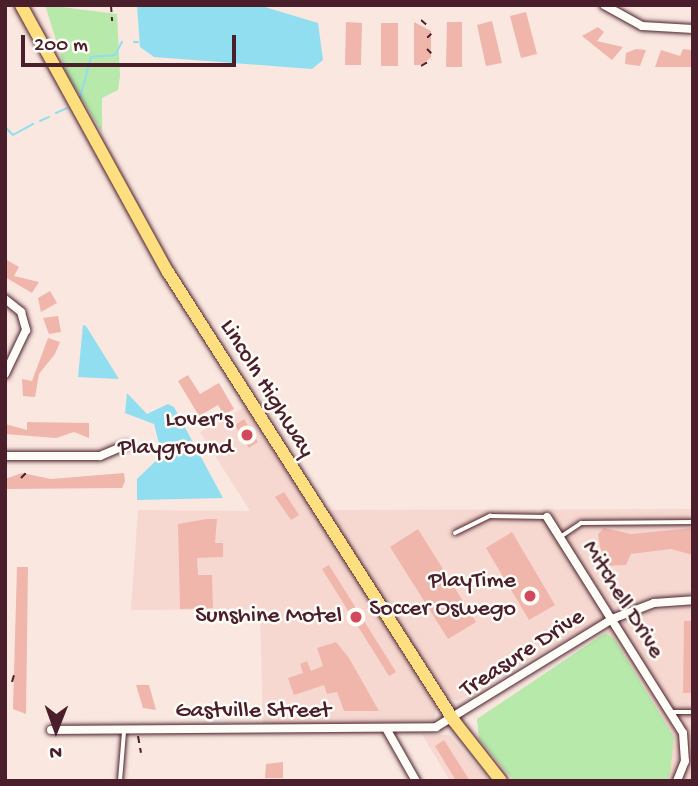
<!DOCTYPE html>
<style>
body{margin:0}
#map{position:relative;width:698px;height:786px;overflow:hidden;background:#f9e7e0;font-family:"Gochi Hand",sans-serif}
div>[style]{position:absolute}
.built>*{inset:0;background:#f6d8d0}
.green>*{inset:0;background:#b6e9aa}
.water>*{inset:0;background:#90deef}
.stream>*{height:2px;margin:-1px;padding:0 1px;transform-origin:1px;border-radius:1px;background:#90deef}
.building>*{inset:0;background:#f0b6ab}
.path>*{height:2px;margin-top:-1px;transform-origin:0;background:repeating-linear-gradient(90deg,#4a1f2b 0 7px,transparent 0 12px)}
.roads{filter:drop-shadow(0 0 2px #4a1f2b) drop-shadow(0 0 2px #4a1f2b)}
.service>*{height:3.5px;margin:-1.75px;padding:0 1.75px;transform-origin:1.75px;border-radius:1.75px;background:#fdfcf7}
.minor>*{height:8px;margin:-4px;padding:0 4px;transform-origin:4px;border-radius:4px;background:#fdfcf7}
.primary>*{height:12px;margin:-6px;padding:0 6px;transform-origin:6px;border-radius:6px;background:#fedf80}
.dots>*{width:19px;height:19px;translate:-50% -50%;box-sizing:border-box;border:4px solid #fdfcf7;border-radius:50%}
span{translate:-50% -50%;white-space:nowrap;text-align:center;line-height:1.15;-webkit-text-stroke:5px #fdfcf7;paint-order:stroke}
.street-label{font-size:24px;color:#4a1f2b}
.poi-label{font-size:24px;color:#4a1f2b}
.right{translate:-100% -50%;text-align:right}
.frame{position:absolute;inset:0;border:7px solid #4a1f2b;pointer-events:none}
.north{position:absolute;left:21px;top:695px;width:70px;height:70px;-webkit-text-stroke:5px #fdfcf7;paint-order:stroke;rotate:181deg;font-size:19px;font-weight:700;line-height:28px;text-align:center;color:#4a1f2b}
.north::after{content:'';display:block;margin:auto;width:24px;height:32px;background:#4a1f2b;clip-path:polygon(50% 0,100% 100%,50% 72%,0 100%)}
.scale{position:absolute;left:21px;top:35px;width:215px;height:32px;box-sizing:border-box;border:4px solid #4a1f2b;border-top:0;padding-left:9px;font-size:21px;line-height:24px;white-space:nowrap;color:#4a1f2b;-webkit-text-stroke:5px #fdfcf7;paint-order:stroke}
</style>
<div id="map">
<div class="built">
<i style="clip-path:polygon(245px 407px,437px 706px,433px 721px,263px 727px,260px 609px,131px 610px,138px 510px,250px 511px,200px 432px)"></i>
<i style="clip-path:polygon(693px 509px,693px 593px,623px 608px,457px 701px,447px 696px,324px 510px)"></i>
<i style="clip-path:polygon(693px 606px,693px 781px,666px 781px,674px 737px,615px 638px,605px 633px,645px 612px)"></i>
<i style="clip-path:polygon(422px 734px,449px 735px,490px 781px,450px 781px)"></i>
</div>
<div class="green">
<i style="clip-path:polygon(45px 5px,117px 14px,120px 76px,118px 90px,102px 98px,102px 132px,66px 72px)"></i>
<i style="clip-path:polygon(605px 633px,614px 638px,674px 737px,670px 774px,666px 781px,514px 781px,479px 739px,477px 719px)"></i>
</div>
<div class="water">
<i style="clip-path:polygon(137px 5px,258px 5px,318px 23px,323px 60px,312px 69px,154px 57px,140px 47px)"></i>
<i style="clip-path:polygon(83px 325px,86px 326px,119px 379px,78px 377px)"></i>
<i style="clip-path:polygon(127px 393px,147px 414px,168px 404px,174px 407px,223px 498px,137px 500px,137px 479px,162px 455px,154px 424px,125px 413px)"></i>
</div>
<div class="stream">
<i style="left:134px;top:42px;width:4px"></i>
<i style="left:80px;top:98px;width:42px;rotate:-75deg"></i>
<i style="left:91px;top:57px;width:24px;rotate:-5deg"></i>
<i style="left:115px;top:55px;width:15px;rotate:-62deg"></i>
<i style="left:56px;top:113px;width:12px;rotate:-24deg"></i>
<i style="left:40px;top:121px;width:10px;rotate:-24deg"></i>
<i style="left:5px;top:127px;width:11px;rotate:45deg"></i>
<i style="left:13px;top:135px;width:23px;rotate:-29deg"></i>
</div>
<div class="building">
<i style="clip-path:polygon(526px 12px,537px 54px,521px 58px,510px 16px)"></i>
<i style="clip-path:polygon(492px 21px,502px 63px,486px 66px,477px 25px)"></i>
<i style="clip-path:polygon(346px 22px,362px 23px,361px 65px,345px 65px)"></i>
<i style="clip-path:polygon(414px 22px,431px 31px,431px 57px,423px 65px,414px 65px)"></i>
<i style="clip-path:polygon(447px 22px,462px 22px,462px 67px,446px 67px)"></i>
<i style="clip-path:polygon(381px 23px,398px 23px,398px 66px,381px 66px)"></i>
<i style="clip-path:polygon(598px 27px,604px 32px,597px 41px,623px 47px,612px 60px,582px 36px)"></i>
<i style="clip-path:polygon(636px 49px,646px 50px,640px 66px,625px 64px,626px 53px)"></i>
<i style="clip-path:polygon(683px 49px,691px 50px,691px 67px,655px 67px,661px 50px,680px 56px)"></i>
<i style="clip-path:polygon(5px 259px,19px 267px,14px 276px,39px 282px,32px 293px,5px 277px)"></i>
<i style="clip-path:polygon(50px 291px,57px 303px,41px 312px,38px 298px)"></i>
<i style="clip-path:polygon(58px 316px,61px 332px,49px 334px,43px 318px)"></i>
<i style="clip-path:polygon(48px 338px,60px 342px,55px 354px,39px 374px,35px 397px,23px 396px,22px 379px,32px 381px)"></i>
<i style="clip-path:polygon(188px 375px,200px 394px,219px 383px,234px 409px,224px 415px,218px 405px,199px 416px,178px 381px)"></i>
<i style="clip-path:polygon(244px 419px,258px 442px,249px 448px,235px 425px)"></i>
<i style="clip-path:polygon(27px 422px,89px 423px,89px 438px,74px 432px,56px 438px,5px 434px,5px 424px,27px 430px)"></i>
<i style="clip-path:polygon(22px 473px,51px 479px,124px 473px,125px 481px,122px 488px,5px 489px,5px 479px)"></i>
<i style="clip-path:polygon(284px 492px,299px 515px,291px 520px,275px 497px)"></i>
<i style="clip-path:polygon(207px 519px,217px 519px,215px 543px,223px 543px,223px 557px,197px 558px,198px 575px,212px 575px,213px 608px,180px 609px,178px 524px)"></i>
<i style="clip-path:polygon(604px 528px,631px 534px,693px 528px,693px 555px,671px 549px,631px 554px,626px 565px,603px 566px,598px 534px)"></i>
<i style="clip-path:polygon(418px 529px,476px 622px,448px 639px,390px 547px)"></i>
<i style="clip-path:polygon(512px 532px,555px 605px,529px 620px,486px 548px)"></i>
<i style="clip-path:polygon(329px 565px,396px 672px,389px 676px,322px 569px)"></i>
<i style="clip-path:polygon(17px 567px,28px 567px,26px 714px,13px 709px)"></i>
<i style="clip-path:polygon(684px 621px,693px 621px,693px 693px,683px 693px)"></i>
<i style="clip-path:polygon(336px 642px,349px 658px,379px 711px,344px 711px,337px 692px,327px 694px,324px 685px,294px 695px,288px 678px,303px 673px,300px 664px,307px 661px,311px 671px,323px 666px,317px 648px)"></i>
<i style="clip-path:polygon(136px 685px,149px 685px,156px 710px,143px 708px)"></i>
<i style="clip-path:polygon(444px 740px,470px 781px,456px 781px,435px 746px)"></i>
<i style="clip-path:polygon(283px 762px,283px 778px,265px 778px,266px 764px)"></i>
</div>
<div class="path">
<i style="left:111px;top:5px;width:16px;rotate:86deg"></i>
<i style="left:421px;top:20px;width:11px;rotate:41deg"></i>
<i style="left:427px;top:38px;width:6px;rotate:-45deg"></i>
<i style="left:427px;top:49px;width:6px;rotate:45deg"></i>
<i style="left:421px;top:66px;width:12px;rotate:-31deg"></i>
<i style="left:21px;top:478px;width:7px;rotate:-45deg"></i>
<i style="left:12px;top:682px;width:7px;rotate:-74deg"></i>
<i style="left:138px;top:736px;width:17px;rotate:80deg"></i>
</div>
<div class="roads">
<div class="service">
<i style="left:455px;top:533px;width:39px;rotate:-26deg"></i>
<i style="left:490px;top:516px;width:57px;rotate:1deg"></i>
<i style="left:562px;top:536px;width:23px;rotate:-34deg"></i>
<i style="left:581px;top:523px;width:112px;rotate:-0.5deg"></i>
<i style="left:672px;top:712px;width:21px"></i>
<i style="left:120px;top:781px;width:49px;rotate:-85.3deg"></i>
</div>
<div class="minor">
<i style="left:604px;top:5px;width:43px;rotate:28.9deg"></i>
<i style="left:642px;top:26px;width:51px;rotate:3.4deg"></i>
<i style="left:5px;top:299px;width:21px;rotate:39deg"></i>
<i style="left:21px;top:312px;width:19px;rotate:74deg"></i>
<i style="left:26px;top:330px;width:49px;rotate:115.5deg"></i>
<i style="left:5px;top:456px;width:95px"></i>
<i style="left:100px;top:456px;width:28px;rotate:-23deg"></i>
<i style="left:547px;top:517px;width:255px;rotate:57.8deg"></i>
<i style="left:683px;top:733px;width:28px;rotate:86deg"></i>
<i style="left:685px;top:761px;width:22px;rotate:112deg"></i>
<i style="left:51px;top:730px;width:385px;rotate:-0.4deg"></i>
<i style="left:436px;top:727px;width:206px;rotate:-31.5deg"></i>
<i style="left:612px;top:619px;width:45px;rotate:-20.9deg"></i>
<i style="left:654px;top:603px;width:39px;rotate:-4deg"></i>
<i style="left:387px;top:730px;width:59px;rotate:60.4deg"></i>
</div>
<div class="primary">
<i style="left:21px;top:5px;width:305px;rotate:61.2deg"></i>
<i style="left:168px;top:272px;width:532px;rotate:57.5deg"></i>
<i style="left:454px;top:721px;width:76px;rotate:51.9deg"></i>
</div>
</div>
<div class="dots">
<i style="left:247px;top:435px;background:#d1495b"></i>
<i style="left:530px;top:596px;background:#d1495b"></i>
<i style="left:356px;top:617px;background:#d1495b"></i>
</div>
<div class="street-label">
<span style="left:266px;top:389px;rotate:58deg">Lincoln Highway</span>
<span style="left:622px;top:600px;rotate:58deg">Mitchell Drive</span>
<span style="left:523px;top:654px;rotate:-33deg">Treasure Drive</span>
<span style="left:253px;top:712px">Gastville Street</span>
</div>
<div class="poi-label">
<span class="right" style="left:233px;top:435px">Lover's<br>Playground</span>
<span class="right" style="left:516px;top:596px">PlayTime<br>Soccer Oswego</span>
<span class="right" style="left:342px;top:617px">Sunshine Motel</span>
</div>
<div class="frame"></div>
<div class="north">N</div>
<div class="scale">200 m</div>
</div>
